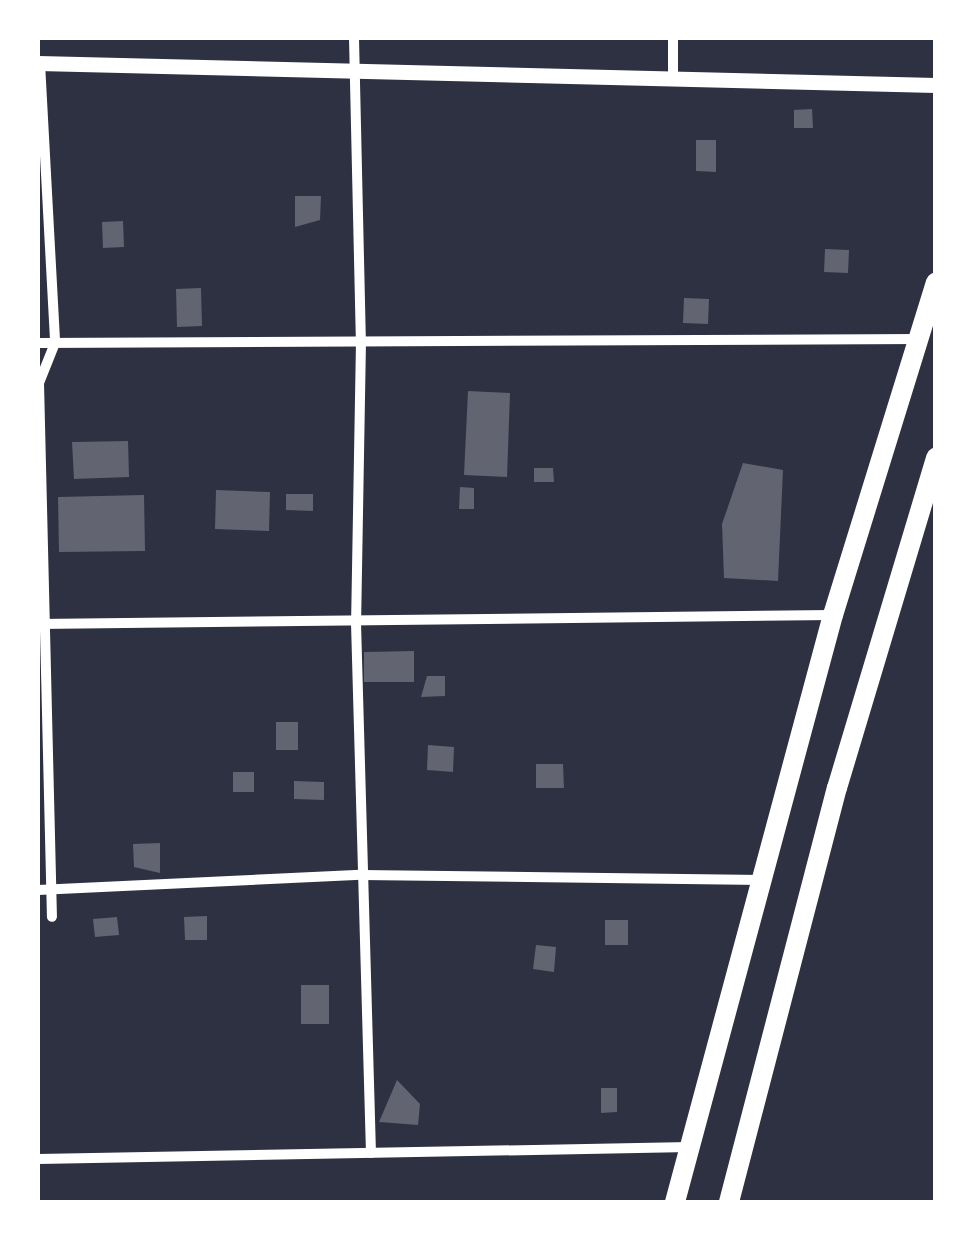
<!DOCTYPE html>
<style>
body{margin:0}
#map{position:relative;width:973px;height:1240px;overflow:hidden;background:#2d3142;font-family:"Alegreya Sans",sans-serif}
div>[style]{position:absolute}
.building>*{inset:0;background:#626471}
.minor>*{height:10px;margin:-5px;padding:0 5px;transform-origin:5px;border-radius:5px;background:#fff}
.tertiary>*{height:15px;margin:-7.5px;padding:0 7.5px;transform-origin:7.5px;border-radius:7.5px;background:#fff}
.trunk>*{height:20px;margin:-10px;padding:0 10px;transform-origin:10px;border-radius:10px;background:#fff}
span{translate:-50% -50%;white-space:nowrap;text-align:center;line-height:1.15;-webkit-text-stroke:8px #fff;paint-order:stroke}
.frame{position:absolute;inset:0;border:40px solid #fff;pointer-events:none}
</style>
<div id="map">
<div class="building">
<i style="clip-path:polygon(812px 109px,813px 128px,794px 128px,794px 110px)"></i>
<i style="clip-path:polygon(696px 140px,716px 140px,716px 172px,696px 171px)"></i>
<i style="clip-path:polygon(295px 196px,321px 196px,320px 220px,295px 227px)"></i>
<i style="clip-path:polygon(123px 221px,124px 247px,103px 248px,102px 222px)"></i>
<i style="clip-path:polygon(825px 249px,849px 250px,848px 273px,824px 272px)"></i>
<i style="clip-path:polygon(201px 288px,202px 326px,177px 327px,176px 289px)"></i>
<i style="clip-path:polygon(684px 298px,709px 299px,708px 324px,683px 323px)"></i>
<i style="clip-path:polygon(468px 391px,510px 393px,507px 477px,464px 475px)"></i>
<i style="clip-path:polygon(128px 441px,129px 477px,74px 479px,72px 442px)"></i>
<i style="clip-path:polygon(743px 463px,783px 470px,778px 581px,724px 578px,722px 524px)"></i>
<i style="clip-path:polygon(534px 468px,553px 468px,554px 482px,534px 482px)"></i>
<i style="clip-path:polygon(460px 487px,474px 488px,474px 509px,459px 509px)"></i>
<i style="clip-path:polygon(216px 490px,270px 492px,269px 531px,215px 529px)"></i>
<i style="clip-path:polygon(286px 494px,313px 494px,313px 511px,286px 510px)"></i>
<i style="clip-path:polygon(144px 495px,145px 551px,59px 552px,58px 497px)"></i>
<i style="clip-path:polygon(414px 651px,414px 682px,364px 682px,364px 652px)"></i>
<i style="clip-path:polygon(427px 676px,445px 676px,445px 696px,421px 697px)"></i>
<i style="clip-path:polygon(276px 722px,298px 722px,298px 750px,276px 750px)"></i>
<i style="clip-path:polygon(428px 745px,454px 747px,453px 772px,427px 770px)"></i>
<i style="clip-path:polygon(536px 764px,563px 764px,564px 788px,536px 788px)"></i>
<i style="clip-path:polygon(233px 772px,254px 772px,254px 792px,233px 792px)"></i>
<i style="clip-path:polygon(294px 781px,324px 782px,324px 800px,294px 799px)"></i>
<i style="clip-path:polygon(160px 843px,160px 873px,134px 867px,133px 844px)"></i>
<i style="clip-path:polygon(207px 916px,207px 940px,185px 940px,184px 917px)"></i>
<i style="clip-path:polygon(117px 917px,119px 935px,95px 937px,93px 919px)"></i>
<i style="clip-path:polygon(605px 920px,628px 920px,628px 945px,605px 945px)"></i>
<i style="clip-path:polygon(536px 945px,556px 947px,554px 972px,533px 969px)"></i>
<i style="clip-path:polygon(301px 985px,329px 985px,329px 1024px,301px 1024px)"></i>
<i style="clip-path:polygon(397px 1080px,420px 1104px,418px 1125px,379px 1122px)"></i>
<i style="clip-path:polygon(601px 1088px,617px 1088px,617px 1112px,601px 1113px)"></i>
</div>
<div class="minor">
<i style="left:354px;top:38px;width:303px;rotate:88.7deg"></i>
<i style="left:361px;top:341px;width:282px;rotate:91deg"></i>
<i style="left:356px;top:623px;width:530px;rotate:88.38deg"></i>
<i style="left:673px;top:38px;width:38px;rotate:90deg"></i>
<i style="left:40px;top:63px;width:280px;rotate:86.9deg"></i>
<i style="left:55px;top:343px;width:43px;rotate:111.8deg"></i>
<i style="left:39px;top:383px;width:534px;rotate:88.61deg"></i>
<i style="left:38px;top:343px;width:883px;rotate:-0.26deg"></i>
<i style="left:38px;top:624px;width:794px;rotate:-0.65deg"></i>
<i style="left:38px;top:890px;width:323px;rotate:-2.7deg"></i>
<i style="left:361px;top:875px;width:401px;rotate:0.7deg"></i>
<i style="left:38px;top:1159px;width:652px;rotate:-1.05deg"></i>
</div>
<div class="tertiary">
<i style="left:38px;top:63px;width:898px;rotate:1.4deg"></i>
</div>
<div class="trunk">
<i style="left:675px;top:1202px;width:608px;rotate:-74.94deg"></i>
<i style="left:833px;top:615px;width:348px;rotate:-72.8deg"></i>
<i style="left:729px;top:1202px;width:428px;rotate:-75.4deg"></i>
<i style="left:837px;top:788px;width:345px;rotate:-73.3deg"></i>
</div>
<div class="frame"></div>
</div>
